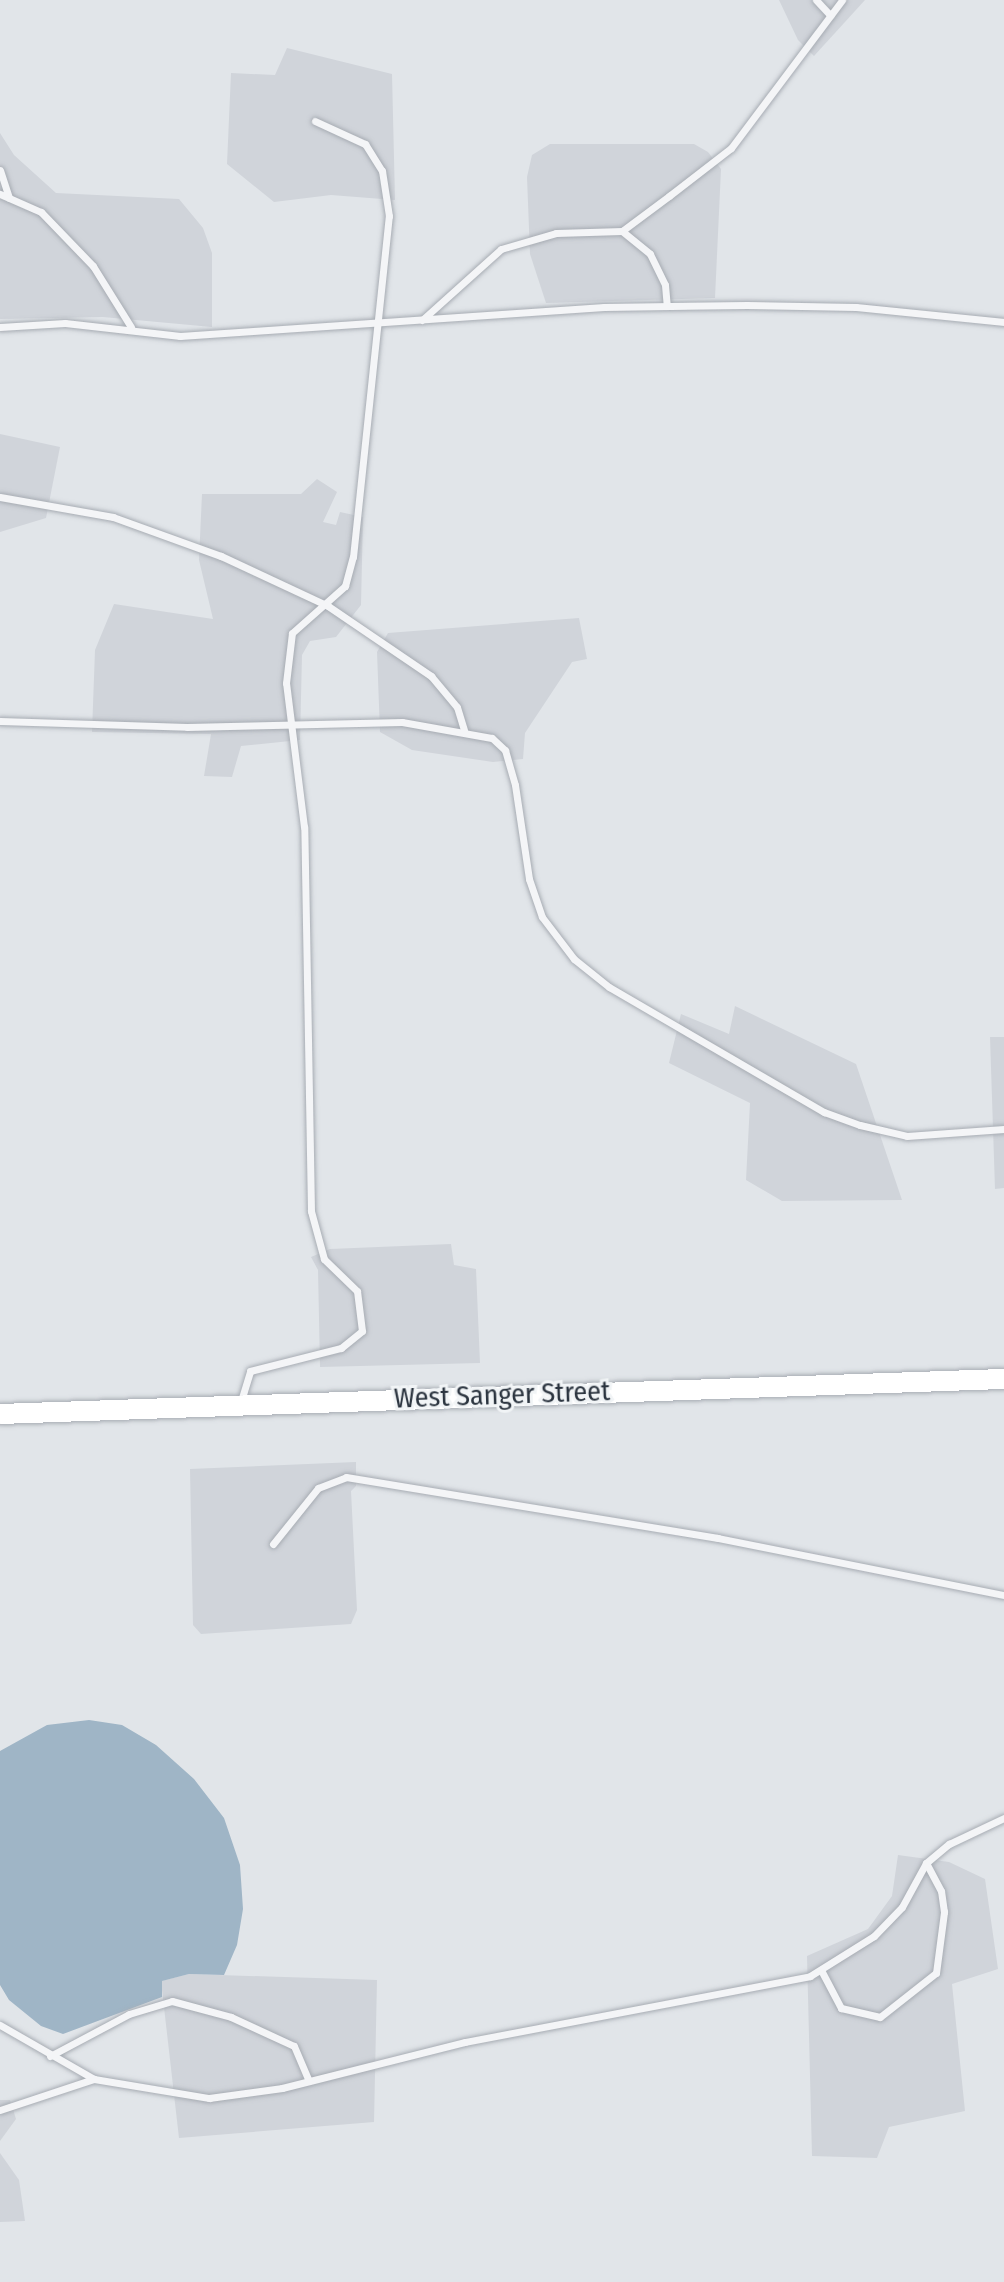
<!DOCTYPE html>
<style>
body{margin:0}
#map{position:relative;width:1004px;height:2282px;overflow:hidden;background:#e1e5e9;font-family:"Fira Sans Condensed",sans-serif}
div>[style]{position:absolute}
.built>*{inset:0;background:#d0d4da}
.water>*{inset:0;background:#9fb5c6}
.roads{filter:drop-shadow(0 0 2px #a7acb3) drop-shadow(0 0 2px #a7acb3)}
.service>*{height:7px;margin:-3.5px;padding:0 3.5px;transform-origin:3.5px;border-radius:3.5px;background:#f4f5f7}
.secondary>*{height:20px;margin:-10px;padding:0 10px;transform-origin:10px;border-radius:10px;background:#fff}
span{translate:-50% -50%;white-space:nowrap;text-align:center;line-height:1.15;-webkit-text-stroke:6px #f1f4f6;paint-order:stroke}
.street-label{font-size:28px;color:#2b343f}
</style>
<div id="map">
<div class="built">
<i style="clip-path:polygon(779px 0,865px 0,814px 56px,798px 40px)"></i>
<i style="clip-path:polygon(287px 48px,392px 74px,395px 200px,331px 195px,274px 202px,227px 164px,231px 73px,275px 75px)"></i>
<i style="clip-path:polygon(0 133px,14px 155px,56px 193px,179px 199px,203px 228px,212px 253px,212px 327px,103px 317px,0 319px)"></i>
<i style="clip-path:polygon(550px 144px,694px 144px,708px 152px,721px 169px,715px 298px,546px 303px,530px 254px,527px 177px,532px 155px)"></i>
<i style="clip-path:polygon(0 434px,60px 447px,46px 518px,0 532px)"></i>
<i style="clip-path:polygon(317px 479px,337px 492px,323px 522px,336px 525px,340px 512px,363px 517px,361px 605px,336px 637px,310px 641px,302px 655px,300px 740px,241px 746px,232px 777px,204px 776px,211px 734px,92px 732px,95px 650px,114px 604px,213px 619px,199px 560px,202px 494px,301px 494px)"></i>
<i style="clip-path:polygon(579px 618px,587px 659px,572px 662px,525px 733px,523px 759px,493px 762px,412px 750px,380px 732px,377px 652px,388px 633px)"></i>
<i style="clip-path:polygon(735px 1006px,856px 1064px,902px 1200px,782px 1201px,746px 1180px,750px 1103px,669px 1063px,681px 1014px,729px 1034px)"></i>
<i style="clip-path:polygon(990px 1037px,1004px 1037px,1004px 1188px,995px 1189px)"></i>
<i style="clip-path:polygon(451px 1244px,454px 1265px,476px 1269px,480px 1363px,320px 1367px,318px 1270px,311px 1257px,330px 1249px)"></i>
<i style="clip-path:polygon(356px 1462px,356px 1486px,351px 1491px,357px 1610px,351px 1624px,201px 1634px,193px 1625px,190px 1469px)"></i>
<i style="clip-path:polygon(898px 1855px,949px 1862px,985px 1879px,998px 1969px,952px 1984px,965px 2111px,889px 2127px,877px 2158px,812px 2156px,807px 1956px,868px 1929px,892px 1896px)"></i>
<i style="clip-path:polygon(189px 1974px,377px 1980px,374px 2122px,179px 2138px,161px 1981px)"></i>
<i style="clip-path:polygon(0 2100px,10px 2100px,16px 2119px,0 2141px)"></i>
<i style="clip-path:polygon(0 2153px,19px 2180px,25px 2221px,0 2222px)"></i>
</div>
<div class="water">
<i style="clip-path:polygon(89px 1720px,122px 1725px,156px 1745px,194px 1779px,224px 1818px,240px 1865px,243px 1909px,237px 1945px,224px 1975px,189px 1974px,162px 1981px,162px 1997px,63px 2034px,41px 2026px,9px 2000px,0 1985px,0 1751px,47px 1725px)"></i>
</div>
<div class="roads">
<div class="service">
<i style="left:816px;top:0;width:21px;rotate:47deg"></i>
<i style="left:0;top:170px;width:29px;rotate:72deg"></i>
<i style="left:0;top:194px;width:45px;rotate:23.7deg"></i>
<i style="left:41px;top:212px;width:75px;rotate:46.1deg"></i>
<i style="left:93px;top:266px;width:72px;rotate:58.1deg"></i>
<i style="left:622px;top:231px;width:36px;rotate:39deg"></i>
<i style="left:650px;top:254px;width:34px;rotate:64deg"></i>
<i style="left:665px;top:285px;width:21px;rotate:85deg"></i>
<i style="left:422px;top:320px;width:106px;rotate:-41.9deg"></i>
<i style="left:501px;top:249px;width:57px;rotate:-16.2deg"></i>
<i style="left:556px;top:233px;width:66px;rotate:-1.7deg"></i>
<i style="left:622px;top:231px;width:59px;rotate:-36.7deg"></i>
<i style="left:669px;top:196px;width:78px;rotate:-37.7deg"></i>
<i style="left:731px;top:148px;width:185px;rotate:-53.1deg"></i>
<i style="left:0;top:327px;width:65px;rotate:-3.5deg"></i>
<i style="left:65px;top:323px;width:116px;rotate:6.4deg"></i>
<i style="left:180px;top:336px;width:425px;rotate:-3.9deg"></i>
<i style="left:604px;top:307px;width:143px;rotate:-0.8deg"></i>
<i style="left:747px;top:305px;width:109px;rotate:1.1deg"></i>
<i style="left:856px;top:307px;width:149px;rotate:5.8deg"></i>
<i style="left:0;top:497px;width:115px;rotate:10deg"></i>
<i style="left:113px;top:517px;width:115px;rotate:19.9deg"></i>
<i style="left:221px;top:556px;width:118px;rotate:25deg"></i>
<i style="left:328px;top:606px;width:125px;rotate:34.2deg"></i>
<i style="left:431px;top:676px;width:40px;rotate:50deg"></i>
<i style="left:457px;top:707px;width:24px;rotate:73deg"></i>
<i style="left:0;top:721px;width:187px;rotate:1.8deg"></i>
<i style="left:187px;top:727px;width:215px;rotate:-1.3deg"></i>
<i style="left:402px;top:722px;width:91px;rotate:10.1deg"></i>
<i style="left:492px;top:738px;width:18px;rotate:43deg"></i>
<i style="left:505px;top:750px;width:36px;rotate:74deg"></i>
<i style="left:515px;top:785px;width:95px;rotate:81.5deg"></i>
<i style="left:529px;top:879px;width:40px;rotate:71.1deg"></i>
<i style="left:542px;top:917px;width:53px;rotate:52.7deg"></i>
<i style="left:574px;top:959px;width:45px;rotate:38.7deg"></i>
<i style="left:609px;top:987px;width:249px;rotate:30.2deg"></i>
<i style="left:824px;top:1112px;width:38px;rotate:20deg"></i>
<i style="left:860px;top:1125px;width:48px;rotate:13.2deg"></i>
<i style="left:907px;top:1136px;width:97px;rotate:-4.1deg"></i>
<i style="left:241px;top:1401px;width:31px;rotate:-73deg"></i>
<i style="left:250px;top:1371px;width:94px;rotate:-14.2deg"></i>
<i style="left:341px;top:1348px;width:27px;rotate:-39deg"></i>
<i style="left:362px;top:1331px;width:40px;rotate:-97.1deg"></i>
<i style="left:357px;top:1291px;width:46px;rotate:-135.9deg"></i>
<i style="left:324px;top:1259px;width:50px;rotate:-105.2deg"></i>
<i style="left:311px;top:1211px;width:384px;rotate:-91deg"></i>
<i style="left:304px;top:827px;width:145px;rotate:-97.1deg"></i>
<i style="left:286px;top:683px;width:50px;rotate:-83.2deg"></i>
<i style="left:292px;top:633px;width:71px;rotate:-41.6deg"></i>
<i style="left:345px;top:586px;width:30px;rotate:-75deg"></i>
<i style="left:353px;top:557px;width:343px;rotate:-84deg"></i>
<i style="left:389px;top:216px;width:46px;rotate:-98.8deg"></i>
<i style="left:382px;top:171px;width:32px;rotate:-122deg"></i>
<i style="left:365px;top:144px;width:55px;rotate:-155.3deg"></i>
<i style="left:273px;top:1544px;width:72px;rotate:-51.2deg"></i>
<i style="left:318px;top:1488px;width:30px;rotate:-21deg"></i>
<i style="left:346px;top:1477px;width:377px;rotate:9.3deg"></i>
<i style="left:718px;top:1538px;width:292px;rotate:11.3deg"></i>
<i style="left:821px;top:1970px;width:43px;rotate:62.2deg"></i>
<i style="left:841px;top:2008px;width:40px;rotate:13deg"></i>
<i style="left:880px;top:2017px;width:71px;rotate:-38.2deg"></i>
<i style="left:936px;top:1973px;width:62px;rotate:-82.5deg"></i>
<i style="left:944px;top:1912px;width:21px;rotate:-98deg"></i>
<i style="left:941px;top:1891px;width:32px;rotate:-118deg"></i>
<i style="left:0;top:2025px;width:108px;rotate:29.9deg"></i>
<i style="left:94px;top:2079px;width:117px;rotate:9.4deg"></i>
<i style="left:209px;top:2098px;width:74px;rotate:-7.8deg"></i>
<i style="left:282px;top:2088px;width:189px;rotate:-14.1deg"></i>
<i style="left:465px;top:2042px;width:351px;rotate:-10.8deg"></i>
<i style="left:810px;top:1976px;width:75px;rotate:-32deg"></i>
<i style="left:874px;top:1936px;width:40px;rotate:-46deg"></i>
<i style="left:902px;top:1907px;width:50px;rotate:-61.4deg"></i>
<i style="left:926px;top:1863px;width:30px;rotate:-40deg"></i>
<i style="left:949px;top:1844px;width:61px;rotate:-25.3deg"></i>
<i style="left:50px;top:2056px;width:89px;rotate:-28deg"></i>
<i style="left:129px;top:2014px;width:45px;rotate:-16.8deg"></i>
<i style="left:172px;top:2001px;width:61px;rotate:15.2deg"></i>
<i style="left:231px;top:2017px;width:69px;rotate:24.7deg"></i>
<i style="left:294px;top:2046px;width:38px;rotate:67deg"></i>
<i style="left:0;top:2110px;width:99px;rotate:-18.3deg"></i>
</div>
<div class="secondary">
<i style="left:0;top:1414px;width:1005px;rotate:-2deg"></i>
</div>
</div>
<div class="street-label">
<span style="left:502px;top:1395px;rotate:-2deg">West Sanger Street</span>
</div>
</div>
